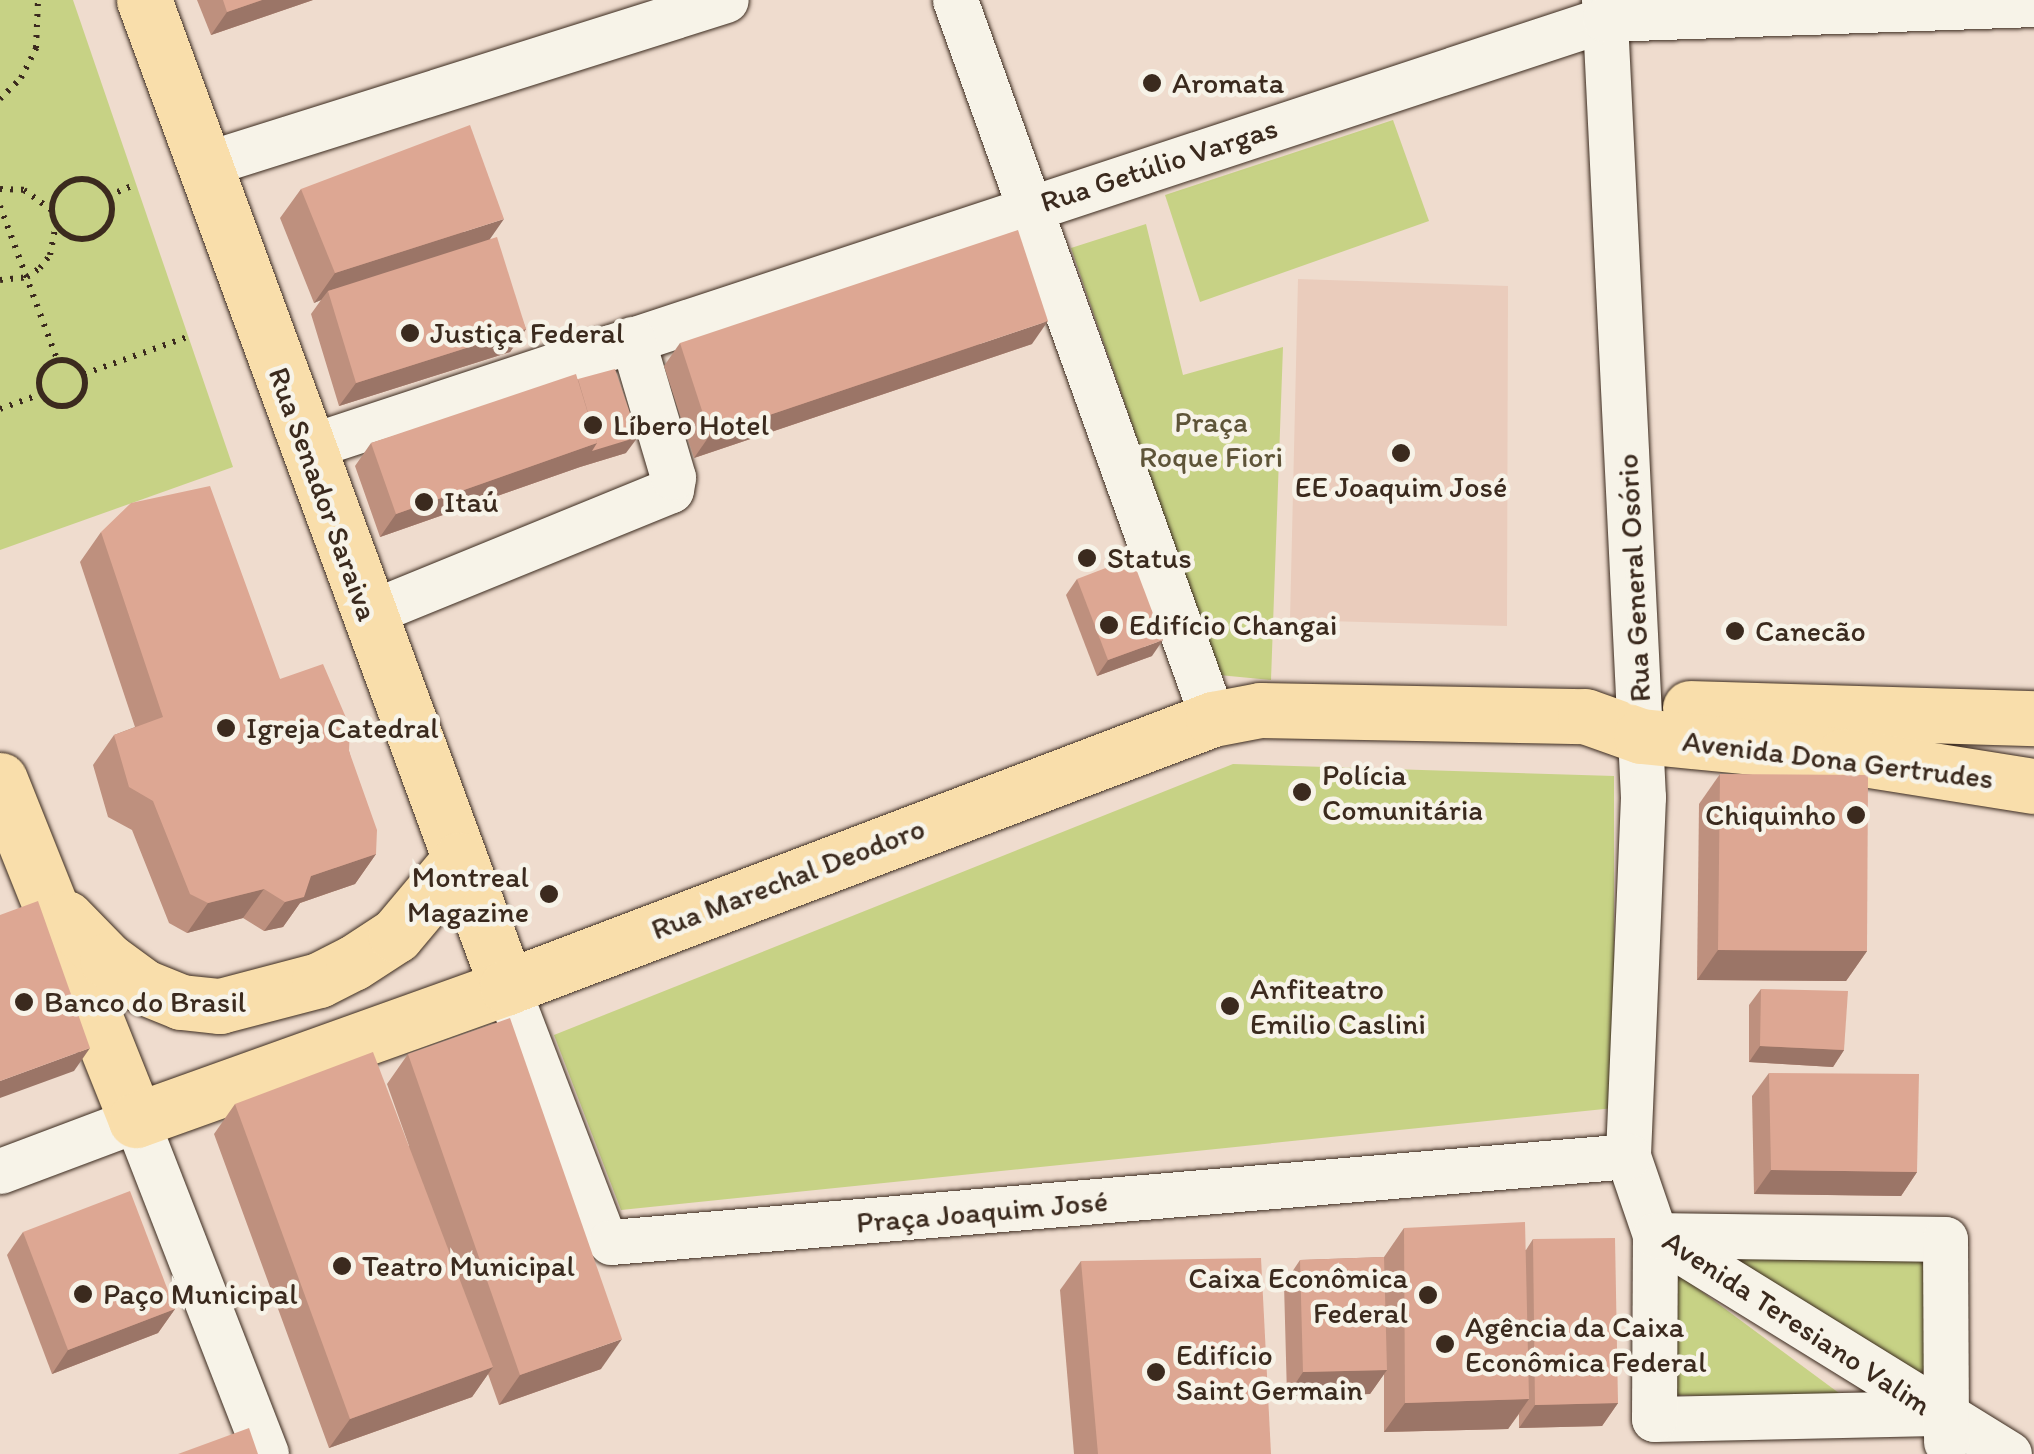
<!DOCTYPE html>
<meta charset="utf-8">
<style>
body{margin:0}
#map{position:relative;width:2034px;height:1454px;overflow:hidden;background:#efdcce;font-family:Itim,sans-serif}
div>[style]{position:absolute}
.built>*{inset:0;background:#eaccbc}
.green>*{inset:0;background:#c7d285}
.path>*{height:6px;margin-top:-3px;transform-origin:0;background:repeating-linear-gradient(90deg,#3b2a1e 0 2.5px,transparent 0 10.5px)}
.path>.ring{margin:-3px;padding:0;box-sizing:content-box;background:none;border:6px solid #3b2a1e;border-radius:50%}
.roads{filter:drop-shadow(0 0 2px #3b2a1e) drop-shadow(0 0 2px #3b2a1e)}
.minor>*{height:45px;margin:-22.5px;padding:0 22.5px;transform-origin:22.5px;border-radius:22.5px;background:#f7f3e8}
.major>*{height:55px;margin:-27.5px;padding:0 27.5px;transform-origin:27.5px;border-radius:27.5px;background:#f9deab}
.wall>*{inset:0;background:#be907e}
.shaded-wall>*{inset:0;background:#9b7567}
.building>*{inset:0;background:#dda793}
.dots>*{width:28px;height:28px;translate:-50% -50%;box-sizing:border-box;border:5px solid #f7f3e8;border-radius:50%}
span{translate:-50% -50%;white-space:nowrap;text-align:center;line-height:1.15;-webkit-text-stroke:9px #f7f3e8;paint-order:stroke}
.poi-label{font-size:30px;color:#3b2a1e}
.left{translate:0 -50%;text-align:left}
.right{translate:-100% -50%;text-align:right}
.street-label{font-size:30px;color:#3b2a1e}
.park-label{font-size:30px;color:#5e5438}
</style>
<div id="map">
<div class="built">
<i style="clip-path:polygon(1298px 279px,1508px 286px,1507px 626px,1290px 620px)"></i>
</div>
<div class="green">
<i style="clip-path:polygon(0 0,73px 0,233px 467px,0 550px)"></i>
<i style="clip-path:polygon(1393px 120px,1429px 221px,1200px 302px,1165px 195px)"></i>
<i style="clip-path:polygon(1146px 224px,1183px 375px,1283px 347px,1271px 680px,1219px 675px,1071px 248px)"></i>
<i style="clip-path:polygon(1233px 764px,1614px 776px,1614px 1108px,621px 1210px,554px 1035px)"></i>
<i style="clip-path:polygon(1721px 1252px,1924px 1259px,1927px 1379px)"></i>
<i style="clip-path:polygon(1678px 1274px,1847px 1399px,1675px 1395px)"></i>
</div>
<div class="path">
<i style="left:0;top:99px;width:30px;rotate:-45deg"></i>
<i style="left:21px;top:78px;width:34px;rotate:-63deg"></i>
<i style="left:36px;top:48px;width:48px;rotate:-87.6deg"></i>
<i class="ring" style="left:52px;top:179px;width:54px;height:54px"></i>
<i style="left:0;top:189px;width:24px;rotate:2deg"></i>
<i style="left:24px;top:190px;width:34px;rotate:36deg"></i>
<i style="left:108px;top:196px;width:30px;rotate:-23deg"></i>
<i style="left:0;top:206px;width:163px;rotate:69.6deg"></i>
<i style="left:0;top:280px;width:27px;rotate:-6deg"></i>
<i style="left:27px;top:277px;width:16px;rotate:-35deg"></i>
<i style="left:40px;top:268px;width:16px;rotate:-52deg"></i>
<i style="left:50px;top:255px;width:31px;rotate:-79deg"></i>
<i class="ring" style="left:39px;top:360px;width:40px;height:40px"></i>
<i style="left:84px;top:374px;width:113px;rotate:-19.7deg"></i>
<i style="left:0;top:409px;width:44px;rotate:-20.1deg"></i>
</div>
<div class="roads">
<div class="minor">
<i style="left:955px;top:0;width:764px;rotate:70.26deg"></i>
<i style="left:1604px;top:0;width:798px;rotate:87.2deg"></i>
<i style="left:1643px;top:797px;width:359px;rotate:92.4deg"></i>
<i style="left:1628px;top:1156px;width:83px;rotate:71.1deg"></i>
<i style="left:1655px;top:1235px;width:416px;rotate:31.7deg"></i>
<i style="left:203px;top:165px;width:548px;rotate:-17.51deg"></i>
<i style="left:305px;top:448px;width:1369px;rotate:-18.26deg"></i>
<i style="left:1605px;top:19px;width:429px;rotate:-2deg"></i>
<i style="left:367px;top:614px;width:328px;rotate:-22.2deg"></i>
<i style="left:671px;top:490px;width:13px;rotate:-81deg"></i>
<i style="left:673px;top:477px;width:144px;rotate:-106.5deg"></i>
<i style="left:507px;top:987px;width:262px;rotate:69deg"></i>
<i style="left:601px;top:1232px;width:14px;rotate:45deg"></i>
<i style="left:611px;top:1242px;width:1021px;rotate:-4.83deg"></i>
<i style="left:0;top:1171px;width:145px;rotate:-20.6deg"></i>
<i style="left:136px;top:1120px;width:358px;rotate:68.7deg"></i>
<i style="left:1936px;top:1413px;width:282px;rotate:178.8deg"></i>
<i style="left:1654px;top:1419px;width:184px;rotate:-89.7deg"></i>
<i style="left:1655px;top:1235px;width:290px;rotate:0.8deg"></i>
<i style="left:1945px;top:1239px;width:203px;rotate:89.7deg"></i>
</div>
<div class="major">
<i style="left:144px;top:0;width:1052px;rotate:69.81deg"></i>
<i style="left:1690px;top:708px;width:344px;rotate:1.7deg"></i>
<i style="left:0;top:780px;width:366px;rotate:68.2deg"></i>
<i style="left:136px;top:1120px;width:394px;rotate:-19.7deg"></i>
<i style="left:507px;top:987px;width:755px;rotate:-20.79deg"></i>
<i style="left:1213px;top:719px;width:48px;rotate:-10.8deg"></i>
<i style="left:1260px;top:710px;width:325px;rotate:1.1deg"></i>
<i style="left:1585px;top:716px;width:59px;rotate:19.7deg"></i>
<i style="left:1641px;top:736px;width:204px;rotate:5.6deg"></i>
<i style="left:1844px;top:756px;width:192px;rotate:9deg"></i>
<i style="left:66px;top:918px;width:59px;rotate:45.7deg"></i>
<i style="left:107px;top:960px;width:46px;rotate:36.1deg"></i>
<i style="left:144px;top:987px;width:40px;rotate:22deg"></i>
<i style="left:181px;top:1002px;width:39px;rotate:6deg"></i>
<i style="left:220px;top:1006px;width:102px;rotate:-14.7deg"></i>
<i style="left:319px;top:980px;width:38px;rotate:-27deg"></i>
<i style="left:353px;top:963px;width:51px;rotate:-33.1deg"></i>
<i style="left:396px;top:935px;width:98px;rotate:-50deg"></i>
</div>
</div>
<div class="wall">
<i style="clip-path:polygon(197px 0,313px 0,211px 35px)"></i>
<i style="clip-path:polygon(301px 189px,490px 239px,526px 329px,510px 352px,339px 406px,311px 314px,321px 300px,314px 303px,280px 218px)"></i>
<i style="clip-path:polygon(680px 343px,1032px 344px,694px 458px,664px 366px)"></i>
<i style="clip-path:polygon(578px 379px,626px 453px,580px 467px,380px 537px,355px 466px,371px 443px)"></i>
<i style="clip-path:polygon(101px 532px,280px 679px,349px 751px,376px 854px,355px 884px,300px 903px,283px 927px,264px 931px,243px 918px,187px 933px,169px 923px,132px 830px,108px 817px,93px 765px,114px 735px,135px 727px,80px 562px)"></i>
<i style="clip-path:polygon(1077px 579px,1152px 656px,1097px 676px,1066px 595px)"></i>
<i style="clip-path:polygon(1720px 774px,1867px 951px,1846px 981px,1697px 980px,1699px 804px)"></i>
<i style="clip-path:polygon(1761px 989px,1844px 1050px,1833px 1067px,1749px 1062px,1749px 1005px)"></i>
<i style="clip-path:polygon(408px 1054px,601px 1369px,499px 1405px,488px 1374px,472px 1397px,329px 1448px,214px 1134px,235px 1104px,409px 1146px,387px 1084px)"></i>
<i style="clip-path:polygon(1769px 1073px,1917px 1172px,1901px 1196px,1754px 1194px,1752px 1096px)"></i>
<i style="clip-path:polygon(1404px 1228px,1526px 1250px,1533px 1239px,1618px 1403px,1602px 1426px,1519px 1428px,1519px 1414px,1508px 1429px,1384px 1432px,1384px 1374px,1370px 1394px,1287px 1396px,1284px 1284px,1300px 1260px,1384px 1257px)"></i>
<i style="clip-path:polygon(23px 1232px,175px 1309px,158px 1333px,52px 1374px,7px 1255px)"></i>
<i style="clip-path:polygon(1081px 1261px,1271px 1454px,1074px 1454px,1060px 1290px)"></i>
</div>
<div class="shaded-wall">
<i style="clip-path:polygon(262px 0,313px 0,211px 35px,227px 12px)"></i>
<i style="clip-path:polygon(504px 219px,483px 249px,328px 291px,321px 300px,314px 303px,335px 273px)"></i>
<i style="clip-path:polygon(1048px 321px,1032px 344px,694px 458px,710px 435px)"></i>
<i style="clip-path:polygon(526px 329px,510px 352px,339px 406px,356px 383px)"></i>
<i style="clip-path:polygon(638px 437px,626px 453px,580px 467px,380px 537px,396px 514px,597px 443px)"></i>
<i style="clip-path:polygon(1163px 640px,1152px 656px,1097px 676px,1108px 660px)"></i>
<i style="clip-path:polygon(376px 854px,355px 884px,300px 903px,283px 927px,264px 931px,285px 902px,311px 876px)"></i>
<i style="clip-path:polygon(264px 889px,243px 918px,187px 933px,208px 903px)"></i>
<i style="clip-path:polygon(1718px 950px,1867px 951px,1846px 981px,1697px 980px)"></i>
<i style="clip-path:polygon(1760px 1046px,1844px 1050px,1833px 1067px,1749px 1062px)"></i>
<i style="clip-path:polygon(90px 1048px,74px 1071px,0 1098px,0 1081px)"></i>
<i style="clip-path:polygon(1771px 1170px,1917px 1172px,1901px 1196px,1754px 1194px)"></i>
<i style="clip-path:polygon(175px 1309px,158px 1333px,52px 1374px,68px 1350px)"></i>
<i style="clip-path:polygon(622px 1339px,601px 1369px,499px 1405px,520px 1375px)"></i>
<i style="clip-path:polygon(493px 1367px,472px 1397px,329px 1448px,350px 1419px)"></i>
<i style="clip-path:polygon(1387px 1370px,1370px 1394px,1287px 1396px,1303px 1372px)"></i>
<i style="clip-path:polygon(1529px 1399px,1508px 1429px,1384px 1432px,1405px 1403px)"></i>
<i style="clip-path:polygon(1618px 1403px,1602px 1426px,1519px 1428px,1535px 1405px)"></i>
</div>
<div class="building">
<i style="clip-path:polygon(223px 0,262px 0,227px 12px)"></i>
<i style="clip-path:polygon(470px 125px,504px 219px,335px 273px,301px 189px)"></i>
<i style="clip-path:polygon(1018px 230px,1048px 321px,710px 435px,680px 343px)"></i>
<i style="clip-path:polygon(497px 237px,526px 329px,356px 383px,328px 291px)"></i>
<i style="clip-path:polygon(615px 369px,638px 437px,592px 451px,597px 443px,578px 379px)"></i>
<i style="clip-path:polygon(576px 374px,597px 443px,396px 514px,371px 443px)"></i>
<i style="clip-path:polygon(210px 486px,280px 679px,323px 664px,350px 727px,349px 751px,377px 830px,376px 854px,311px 876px,304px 897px,285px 902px,264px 889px,208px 903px,190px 894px,153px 801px,129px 787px,114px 735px,163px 717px,101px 532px,131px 503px)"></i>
<i style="clip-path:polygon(1132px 558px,1163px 640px,1108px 660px,1077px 579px)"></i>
<i style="clip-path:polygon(1720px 774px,1868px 775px,1867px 951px,1718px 950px)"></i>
<i style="clip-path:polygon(38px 901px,90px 1048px,0 1081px,0 915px)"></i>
<i style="clip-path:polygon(1761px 989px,1848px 991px,1844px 1050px,1760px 1046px)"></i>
<i style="clip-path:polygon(510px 1018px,622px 1339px,520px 1375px,408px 1054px)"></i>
<i style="clip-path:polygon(373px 1052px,493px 1367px,350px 1419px,235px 1104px)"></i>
<i style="clip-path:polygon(1769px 1073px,1919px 1074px,1917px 1172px,1771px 1170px)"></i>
<i style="clip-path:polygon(130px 1191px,175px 1309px,68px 1350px,23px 1232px)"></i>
<i style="clip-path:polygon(1525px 1222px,1529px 1399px,1405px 1403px,1404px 1228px)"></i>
<i style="clip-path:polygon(1615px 1238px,1618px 1403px,1535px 1405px,1533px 1239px)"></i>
<i style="clip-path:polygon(1384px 1257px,1387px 1370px,1303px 1372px,1300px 1260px)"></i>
<i style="clip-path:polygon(1261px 1258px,1271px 1454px,1098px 1454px,1081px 1261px)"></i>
<i style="clip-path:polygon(249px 1428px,258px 1454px,178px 1454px)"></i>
</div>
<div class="dots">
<i style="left:1152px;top:83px;background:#3b2a1e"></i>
<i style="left:410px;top:333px;background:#3b2a1e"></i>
<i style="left:593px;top:425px;background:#3b2a1e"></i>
<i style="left:1401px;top:453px;background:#3b2a1e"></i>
<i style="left:424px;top:502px;background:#3b2a1e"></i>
<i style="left:1087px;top:558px;background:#3b2a1e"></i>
<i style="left:1109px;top:625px;background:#3b2a1e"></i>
<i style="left:1735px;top:631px;background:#3b2a1e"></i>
<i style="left:226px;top:728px;background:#3b2a1e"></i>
<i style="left:1302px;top:792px;background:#3b2a1e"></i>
<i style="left:1856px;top:815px;background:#3b2a1e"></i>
<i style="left:549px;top:894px;background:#3b2a1e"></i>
<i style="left:24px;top:1002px;background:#3b2a1e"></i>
<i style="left:1230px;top:1006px;background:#3b2a1e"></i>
<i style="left:342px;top:1266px;background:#3b2a1e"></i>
<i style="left:83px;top:1294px;background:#3b2a1e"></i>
<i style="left:1428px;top:1295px;background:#3b2a1e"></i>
<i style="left:1445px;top:1344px;background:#3b2a1e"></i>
<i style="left:1156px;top:1372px;background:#3b2a1e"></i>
</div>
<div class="poi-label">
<span class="left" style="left:1172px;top:83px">Aromata</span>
<span class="left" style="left:430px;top:333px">Justiça Federal</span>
<span class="left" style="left:613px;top:425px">Líbero Hotel</span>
<span style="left:1401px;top:487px">EE Joaquim José</span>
<span class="left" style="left:444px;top:502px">Itaú</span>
<span class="left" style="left:1107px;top:558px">Status</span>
<span class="left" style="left:1129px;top:625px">Edifício Changai</span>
<span class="left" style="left:1755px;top:631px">Canecão</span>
<span class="left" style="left:246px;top:728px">Igreja Catedral</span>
<span class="left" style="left:1322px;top:792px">Polícia<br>Comunitária</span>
<span class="right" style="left:1836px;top:815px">Chiquinho</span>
<span class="right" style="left:529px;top:894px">Montreal<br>Magazine</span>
<span class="left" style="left:1250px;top:1006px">Anfiteatro<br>Emilio Caslini</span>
<span class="left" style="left:44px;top:1002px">Banco do Brasil</span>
<span class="left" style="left:362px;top:1266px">Teatro Municipal</span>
<span class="right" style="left:1408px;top:1295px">Caixa Econômica<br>Federal</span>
<span class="left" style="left:103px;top:1294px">Paço Municipal</span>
<span class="left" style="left:1465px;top:1344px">Agência da Caixa<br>Econômica Federal</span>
<span class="left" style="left:1176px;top:1372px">Edifício<br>Saint Germain</span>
</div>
<div class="street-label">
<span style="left:1159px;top:165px;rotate:-18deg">Rua Getúlio Vargas</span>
<span style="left:323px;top:494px;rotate:70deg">Rua Senador Saraiva</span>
<span style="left:1634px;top:578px;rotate:-93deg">Rua General Osório</span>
<span style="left:1838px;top:760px;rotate:7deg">Avenida Dona Gertrudes</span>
<span style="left:788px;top:879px;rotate:-21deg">Rua Marechal Deodoro</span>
<span style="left:982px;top:1212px;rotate:-5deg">Praça Joaquim José</span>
<span style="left:1797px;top:1323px;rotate:33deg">Avenida Teresiano Valim</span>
</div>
<div class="park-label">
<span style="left:1211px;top:439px">Praça<br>Roque Fiori</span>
</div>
</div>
